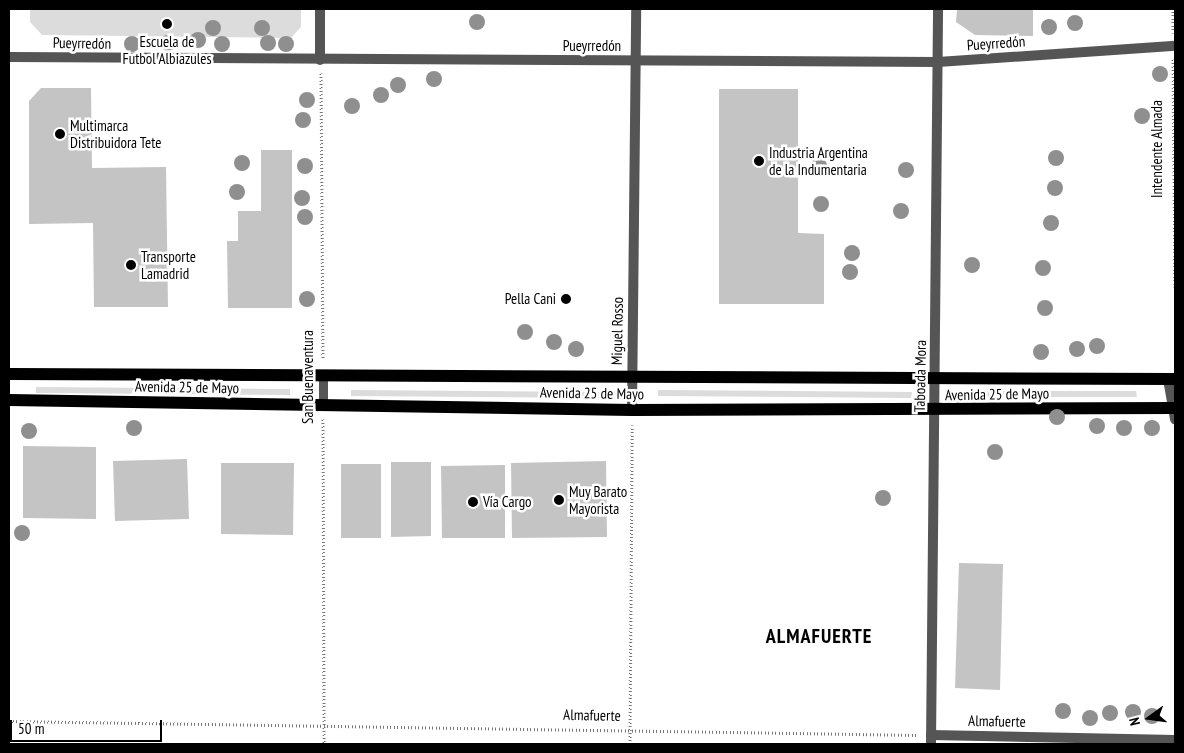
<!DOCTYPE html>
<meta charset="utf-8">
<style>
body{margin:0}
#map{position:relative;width:1184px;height:753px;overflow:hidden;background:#fff;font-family:"PT Sans Narrow",sans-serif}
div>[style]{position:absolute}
.green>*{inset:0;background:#dcdcdc}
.building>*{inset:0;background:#c4c4c4}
.path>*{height:3px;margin-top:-1.5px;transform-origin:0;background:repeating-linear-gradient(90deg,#777 0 1px,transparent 0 3.5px)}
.service>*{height:9px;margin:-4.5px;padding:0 4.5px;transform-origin:4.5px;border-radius:4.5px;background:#555}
.minor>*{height:10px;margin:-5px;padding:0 5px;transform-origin:5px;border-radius:5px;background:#555}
.primary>*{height:12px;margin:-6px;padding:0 6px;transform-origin:6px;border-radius:6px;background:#000}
.trees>*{width:16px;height:16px;margin:-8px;border-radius:50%;background:#8f8f8f}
.dots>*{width:14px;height:14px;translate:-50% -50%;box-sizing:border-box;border:2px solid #fff;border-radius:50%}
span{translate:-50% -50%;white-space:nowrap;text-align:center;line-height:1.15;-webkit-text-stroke:5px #fff;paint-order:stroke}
.poi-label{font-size:15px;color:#000}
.left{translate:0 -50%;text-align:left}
.right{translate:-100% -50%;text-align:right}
.street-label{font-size:15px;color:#000}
.district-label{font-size:20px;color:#000;font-weight:700;letter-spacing:1px}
.frame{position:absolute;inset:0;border:10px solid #000;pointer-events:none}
.north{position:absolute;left:1124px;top:693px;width:50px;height:50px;-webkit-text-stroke:4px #fff;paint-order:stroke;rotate:256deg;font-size:14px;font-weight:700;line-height:20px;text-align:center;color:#000}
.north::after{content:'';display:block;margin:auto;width:18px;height:22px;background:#000;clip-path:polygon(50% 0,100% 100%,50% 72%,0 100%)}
.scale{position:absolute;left:10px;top:720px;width:152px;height:22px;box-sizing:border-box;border:2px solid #000;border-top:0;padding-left:6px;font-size:15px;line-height:18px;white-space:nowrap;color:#000;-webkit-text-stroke:4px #fff;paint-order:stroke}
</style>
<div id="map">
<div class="green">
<i style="clip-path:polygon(30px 9px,301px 9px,301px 27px,291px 38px,42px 35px,30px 22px)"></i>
<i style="clip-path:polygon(36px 387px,290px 389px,290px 395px,36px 393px)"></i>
<i style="clip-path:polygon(351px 390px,605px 392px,605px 398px,351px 396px)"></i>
<i style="clip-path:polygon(658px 390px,912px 392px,911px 398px,658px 396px)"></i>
<i style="clip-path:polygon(967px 391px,1136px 391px,1137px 397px,967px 397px)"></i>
</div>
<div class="building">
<i style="clip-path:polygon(957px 9px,1033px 9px,1033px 36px,975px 35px,956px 22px)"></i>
<i style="clip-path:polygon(41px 88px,91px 88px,92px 168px,166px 167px,168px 307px,94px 307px,93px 223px,29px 224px,29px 101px)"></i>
<i style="clip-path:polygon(719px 89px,798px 89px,798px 233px,824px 234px,824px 304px,719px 304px)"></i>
<i style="clip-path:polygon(261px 150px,292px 150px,292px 308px,228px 308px,227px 241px,238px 241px,238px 211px,261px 211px)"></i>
<i style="clip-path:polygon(23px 446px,96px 447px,96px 519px,23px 518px)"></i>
<i style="clip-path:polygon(187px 459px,189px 519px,115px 521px,113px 461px)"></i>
<i style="clip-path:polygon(606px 461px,607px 537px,512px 538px,511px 463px)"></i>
<i style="clip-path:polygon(391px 462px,431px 462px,431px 536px,391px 537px)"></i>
<i style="clip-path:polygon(221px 463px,294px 463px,293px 535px,221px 534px)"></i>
<i style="clip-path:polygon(341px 464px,381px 464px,381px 538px,341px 538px)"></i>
<i style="clip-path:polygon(505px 465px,505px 538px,442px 538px,441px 466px)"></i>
<i style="clip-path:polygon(959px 563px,1003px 564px,1000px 690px,955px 688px)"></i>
</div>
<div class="path">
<i style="left:1173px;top:33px;width:24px;rotate:-90deg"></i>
<i style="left:1173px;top:59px;width:230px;rotate:89.5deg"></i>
<i style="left:321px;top:73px;width:286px;rotate:89.6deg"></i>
<i style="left:323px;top:419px;width:325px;rotate:89.8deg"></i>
<i style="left:9px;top:721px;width:909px;rotate:0.88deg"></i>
<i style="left:630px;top:744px;width:319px;rotate:-89.6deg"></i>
</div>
<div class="service">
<i style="left:323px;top:377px;width:29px;rotate:90deg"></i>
</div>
<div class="minor">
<i style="left:320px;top:9px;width:51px;rotate:90deg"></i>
<i style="left:9px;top:57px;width:929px;rotate:0.31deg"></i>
<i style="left:938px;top:62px;width:238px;rotate:-3.9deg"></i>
<i style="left:1168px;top:379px;width:41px;rotate:80.1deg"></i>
<i style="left:632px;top:410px;width:401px;rotate:-89.4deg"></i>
<i style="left:931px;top:735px;width:244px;rotate:1.2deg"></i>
<i style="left:931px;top:744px;width:735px;rotate:-89.45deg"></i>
</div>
<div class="primary">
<i style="left:9px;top:374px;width:1166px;rotate:0.25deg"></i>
<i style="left:9px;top:400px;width:623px;rotate:0.92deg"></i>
<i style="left:632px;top:410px;width:543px;rotate:-0.21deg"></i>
</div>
<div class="trees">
<i style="left:477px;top:22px"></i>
<i style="left:1075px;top:23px"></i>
<i style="left:1049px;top:27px"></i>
<i style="left:213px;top:28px"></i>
<i style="left:262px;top:28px"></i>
<i style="left:198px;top:40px"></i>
<i style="left:168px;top:43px"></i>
<i style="left:268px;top:43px"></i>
<i style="left:132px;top:44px"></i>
<i style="left:222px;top:44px"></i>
<i style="left:286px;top:44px"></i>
<i style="left:1160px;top:74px"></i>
<i style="left:434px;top:79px"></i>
<i style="left:398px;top:85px"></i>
<i style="left:381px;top:95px"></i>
<i style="left:307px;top:100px"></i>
<i style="left:352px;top:106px"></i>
<i style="left:1142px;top:116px"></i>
<i style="left:303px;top:120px"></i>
<i style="left:1056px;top:158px"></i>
<i style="left:242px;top:163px"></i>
<i style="left:305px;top:166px"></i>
<i style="left:819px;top:166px"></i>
<i style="left:906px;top:170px"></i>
<i style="left:1055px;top:188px"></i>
<i style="left:237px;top:192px"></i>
<i style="left:302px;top:198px"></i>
<i style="left:821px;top:204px"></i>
<i style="left:901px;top:211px"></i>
<i style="left:305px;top:217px"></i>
<i style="left:1051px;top:223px"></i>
<i style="left:852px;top:253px"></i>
<i style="left:972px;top:265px"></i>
<i style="left:1043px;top:268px"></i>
<i style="left:850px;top:272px"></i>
<i style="left:307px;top:299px"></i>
<i style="left:1045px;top:308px"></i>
<i style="left:525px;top:332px"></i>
<i style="left:554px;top:342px"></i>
<i style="left:1097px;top:346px"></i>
<i style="left:576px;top:349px"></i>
<i style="left:1077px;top:349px"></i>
<i style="left:1041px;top:352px"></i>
<i style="left:1057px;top:417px"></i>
<i style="left:1097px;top:426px"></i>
<i style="left:134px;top:428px"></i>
<i style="left:1124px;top:428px"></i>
<i style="left:1152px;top:428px"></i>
<i style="left:29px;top:431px"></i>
<i style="left:995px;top:452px"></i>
<i style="left:883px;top:498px"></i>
<i style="left:22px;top:533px"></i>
<i style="left:1063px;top:711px"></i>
<i style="left:1133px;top:712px"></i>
<i style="left:1110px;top:713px"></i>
<i style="left:1152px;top:716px"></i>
<i style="left:1090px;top:718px"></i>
</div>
<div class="dots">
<i style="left:167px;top:24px;background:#000"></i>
<i style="left:60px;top:134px;background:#000"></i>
<i style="left:759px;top:161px;background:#000"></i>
<i style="left:131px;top:265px;background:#000"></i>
<i style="left:566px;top:299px;background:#000"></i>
<i style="left:559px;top:500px;background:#000"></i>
<i style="left:473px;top:502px;background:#000"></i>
</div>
<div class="poi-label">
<span style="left:167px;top:50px">Escuela de<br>Futbol Albiazules</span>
<span class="left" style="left:70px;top:134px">Multimarca<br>Distribuidora Tete</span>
<span class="left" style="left:769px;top:161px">Industria Argentina<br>de la Indumentaria</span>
<span class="left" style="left:141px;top:265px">Transporte<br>Lamadrid</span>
<span class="right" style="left:556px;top:299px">Pella Cani</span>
<span class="left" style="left:569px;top:500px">Muy Barato<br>Mayorista</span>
<span class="left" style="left:483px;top:502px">Vía Cargo</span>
</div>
<div class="street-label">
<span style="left:82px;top:43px;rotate:1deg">Pueyrredón</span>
<span style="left:996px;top:43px;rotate:-4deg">Pueyrredón</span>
<span style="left:592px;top:46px">Pueyrredón</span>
<span style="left:1157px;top:149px;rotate:-90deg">Intendente Almada</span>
<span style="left:617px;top:331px;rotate:-89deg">Miguel Rosso</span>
<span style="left:920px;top:376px;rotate:-89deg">Taboada Mora</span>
<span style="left:308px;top:377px;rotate:-90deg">San Buenaventura</span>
<span style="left:187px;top:387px;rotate:1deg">Avenida 25 de Mayo</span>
<span style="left:592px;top:393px;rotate:1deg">Avenida 25 de Mayo</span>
<span style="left:997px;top:394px;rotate:-1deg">Avenida 25 de Mayo</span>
<span style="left:592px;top:715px;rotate:1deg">Almafuerte</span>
<span style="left:997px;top:721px;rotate:1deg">Almafuerte</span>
</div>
<div class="district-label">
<span style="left:819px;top:636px">ALMAFUERTE</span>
</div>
<div class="frame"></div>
<div class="north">N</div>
<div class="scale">50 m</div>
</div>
